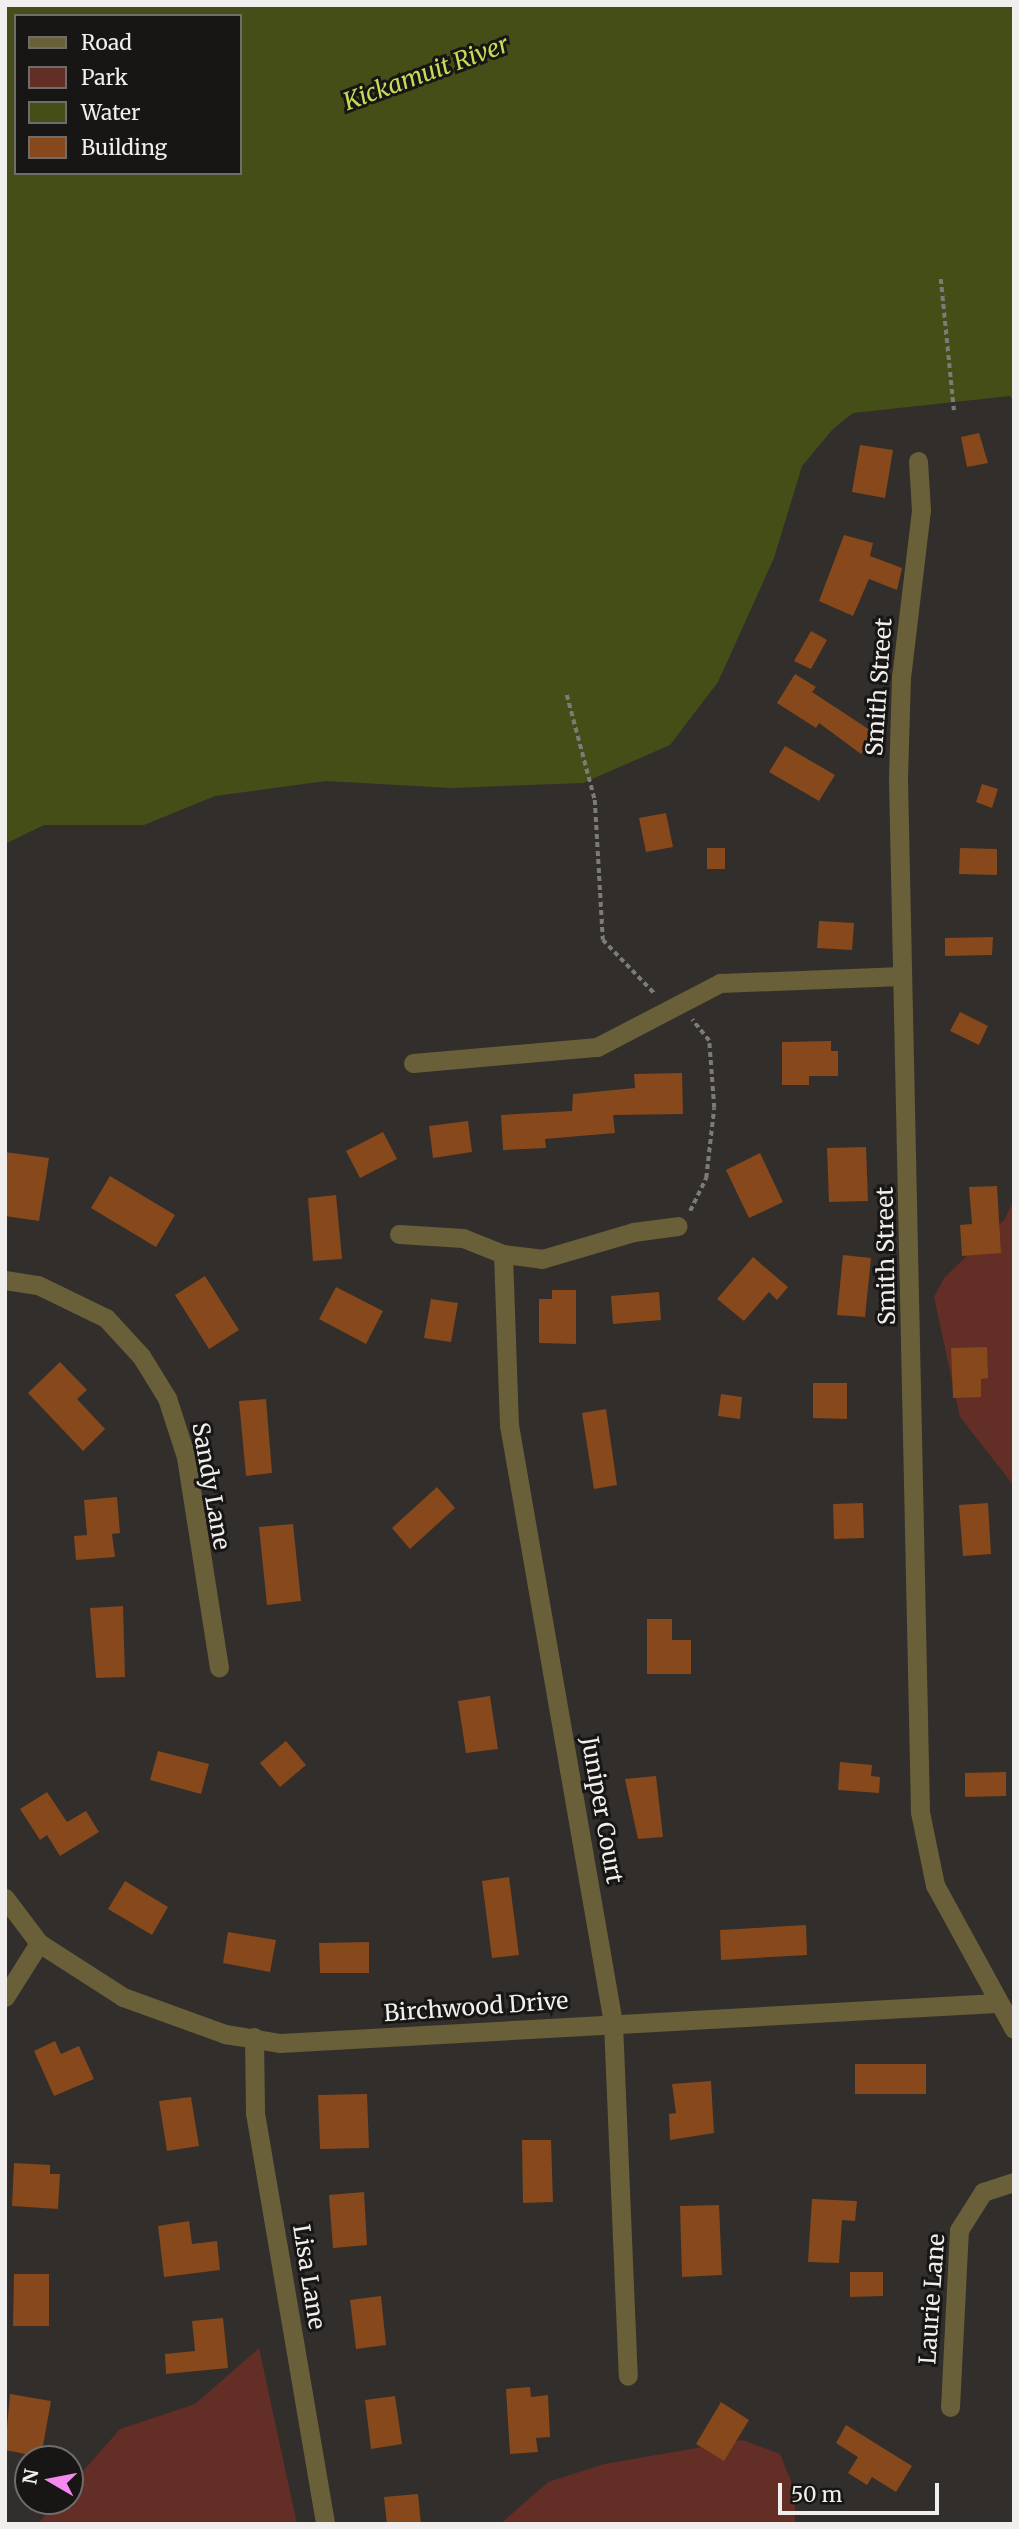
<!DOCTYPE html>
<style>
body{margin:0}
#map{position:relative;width:1019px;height:2529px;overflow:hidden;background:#312e2b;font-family:Merriweather,serif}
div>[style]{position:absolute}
.green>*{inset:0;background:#632e25}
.water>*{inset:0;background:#464e17}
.building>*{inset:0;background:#87481b}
.path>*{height:3.5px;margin-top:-1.75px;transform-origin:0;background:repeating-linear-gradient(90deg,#7d7b78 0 5px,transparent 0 8.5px)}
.street>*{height:19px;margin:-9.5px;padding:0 9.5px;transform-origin:9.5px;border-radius:9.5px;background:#695f38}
span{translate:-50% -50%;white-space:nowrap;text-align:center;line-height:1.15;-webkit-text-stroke:6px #181615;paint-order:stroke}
.street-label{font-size:23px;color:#f1efed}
.water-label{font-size:24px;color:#c9db55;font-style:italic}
.frame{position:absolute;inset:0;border:7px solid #f1efed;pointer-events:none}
.legend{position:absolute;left:14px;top:14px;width:228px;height:161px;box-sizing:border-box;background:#181615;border:2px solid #6f6d6b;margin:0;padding:9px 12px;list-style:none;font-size:21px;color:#f1efed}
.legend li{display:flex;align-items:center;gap:14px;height:35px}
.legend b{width:35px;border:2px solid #6f6d6b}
.north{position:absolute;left:14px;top:2445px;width:70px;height:70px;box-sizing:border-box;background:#181615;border:2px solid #6f6d6b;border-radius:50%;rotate:280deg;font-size:19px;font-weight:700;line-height:28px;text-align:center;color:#f1efed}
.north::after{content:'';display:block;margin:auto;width:24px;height:32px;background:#f489f0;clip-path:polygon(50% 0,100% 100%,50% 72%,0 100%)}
.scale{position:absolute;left:778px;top:2483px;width:161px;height:32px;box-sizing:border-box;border:4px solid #f1efed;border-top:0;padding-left:9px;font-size:21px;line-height:24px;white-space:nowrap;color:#f1efed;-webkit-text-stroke:5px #181615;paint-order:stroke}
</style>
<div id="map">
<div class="green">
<i style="clip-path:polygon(1014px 1200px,1014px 1486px,960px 1417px,934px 1297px,944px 1278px,1004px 1220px)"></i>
<i style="clip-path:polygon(259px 2348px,297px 2524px,38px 2524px,57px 2501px,70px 2501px,70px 2486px,120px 2429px,195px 2404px)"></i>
<i style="clip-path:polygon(743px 2440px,780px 2454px,795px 2491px,795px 2524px,500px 2524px,548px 2482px,604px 2464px)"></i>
</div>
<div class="water">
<i style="clip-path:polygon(evenodd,5px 5px,1014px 5px,1014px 404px,1010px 396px,853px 413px,833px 429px,802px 466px,774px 558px,718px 682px,670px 745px,583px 783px,451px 788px,326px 781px,215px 796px,144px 825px,44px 825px,5px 844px,5px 5px,16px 16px,240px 16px,240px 173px,16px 173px,16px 16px)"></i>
</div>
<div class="building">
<i style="clip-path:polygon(979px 433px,988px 463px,967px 467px,961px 437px)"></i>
<i style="clip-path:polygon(860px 445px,893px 450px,885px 498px,852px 492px)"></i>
<i style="clip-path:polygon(844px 535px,873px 543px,870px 556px,902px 568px,897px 590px,869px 579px,853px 616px,819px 601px)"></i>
<i style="clip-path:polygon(811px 631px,827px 640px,811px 669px,794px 661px)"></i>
<i style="clip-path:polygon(795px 674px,816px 687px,812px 692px,876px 734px,861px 754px,819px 723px,816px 728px,777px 703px)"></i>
<i style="clip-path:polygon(785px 746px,835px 775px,819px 801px,769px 772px)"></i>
<i style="clip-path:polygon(982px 784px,998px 789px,992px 808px,976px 802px)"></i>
<i style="clip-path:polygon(666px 813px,673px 847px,646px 852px,639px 818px)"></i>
<i style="clip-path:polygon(707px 848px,725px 848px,725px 869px,707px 869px)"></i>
<i style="clip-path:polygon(960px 848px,997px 849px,997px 875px,959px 874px)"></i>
<i style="clip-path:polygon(819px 921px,854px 923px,852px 950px,817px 948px)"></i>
<i style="clip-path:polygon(993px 937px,992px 955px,945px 956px,945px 938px)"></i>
<i style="clip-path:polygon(960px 1012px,988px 1026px,979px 1045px,950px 1031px)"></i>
<i style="clip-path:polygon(831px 1041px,831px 1051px,838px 1051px,838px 1076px,809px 1076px,809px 1085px,782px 1085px,782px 1042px)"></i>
<i style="clip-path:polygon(682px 1073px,683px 1114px,613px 1115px,615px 1133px,545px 1139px,546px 1148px,503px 1150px,501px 1115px,572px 1111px,573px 1094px,635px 1088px,634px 1074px)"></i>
<i style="clip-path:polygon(468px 1121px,472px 1152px,433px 1158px,429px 1126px)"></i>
<i style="clip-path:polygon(383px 1132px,397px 1159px,360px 1178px,346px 1151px)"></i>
<i style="clip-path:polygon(866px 1147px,868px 1201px,829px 1202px,827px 1148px)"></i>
<i style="clip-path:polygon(5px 1152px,49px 1158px,39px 1221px,5px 1216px)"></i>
<i style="clip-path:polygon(760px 1153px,783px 1202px,749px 1218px,726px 1170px)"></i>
<i style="clip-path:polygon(110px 1176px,175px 1215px,156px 1247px,91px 1208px)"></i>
<i style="clip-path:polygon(997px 1186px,1001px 1253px,962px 1256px,960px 1225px,972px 1224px,969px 1187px)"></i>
<i style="clip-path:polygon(336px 1195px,342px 1259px,313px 1261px,308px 1198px)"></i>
<i style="clip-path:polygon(843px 1255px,871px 1258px,865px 1317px,837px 1315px)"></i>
<i style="clip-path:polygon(753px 1257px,788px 1287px,777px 1300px,769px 1292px,744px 1321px,717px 1299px)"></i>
<i style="clip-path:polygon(205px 1276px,239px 1330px,209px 1349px,175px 1295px)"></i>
<i style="clip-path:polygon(336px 1287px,383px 1311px,366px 1344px,319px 1319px)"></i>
<i style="clip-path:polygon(552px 1290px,576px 1290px,576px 1344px,539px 1343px,539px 1299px,552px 1299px)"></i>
<i style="clip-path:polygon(659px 1292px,661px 1320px,613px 1324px,611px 1296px)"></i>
<i style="clip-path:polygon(431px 1299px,458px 1303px,451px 1342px,424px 1338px)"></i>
<i style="clip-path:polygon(987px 1347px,988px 1378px,981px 1379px,981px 1397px,953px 1398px,951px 1348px)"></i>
<i style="clip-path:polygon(60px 1362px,87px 1390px,77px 1399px,105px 1429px,83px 1451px,28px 1393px)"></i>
<i style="clip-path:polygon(813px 1383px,847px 1383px,847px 1419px,813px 1418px)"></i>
<i style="clip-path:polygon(721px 1394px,742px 1397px,740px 1419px,718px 1416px)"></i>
<i style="clip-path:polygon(266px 1399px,272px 1473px,246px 1476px,239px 1401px)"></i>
<i style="clip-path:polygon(606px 1409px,617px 1485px,594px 1489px,582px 1413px)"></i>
<i style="clip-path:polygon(437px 1487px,455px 1508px,410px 1549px,392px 1528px)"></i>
<i style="clip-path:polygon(117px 1497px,120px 1533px,112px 1534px,115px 1557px,76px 1560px,74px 1536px,87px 1535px,84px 1500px)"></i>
<i style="clip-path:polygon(863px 1503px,864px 1538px,834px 1539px,833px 1504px)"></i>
<i style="clip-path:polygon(988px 1503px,991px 1554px,963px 1556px,959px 1505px)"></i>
<i style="clip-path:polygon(293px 1524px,301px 1601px,267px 1605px,259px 1527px)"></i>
<i style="clip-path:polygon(123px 1606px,125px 1677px,96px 1678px,90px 1608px)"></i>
<i style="clip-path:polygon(647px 1619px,672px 1619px,672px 1640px,691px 1640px,691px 1674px,647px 1674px)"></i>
<i style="clip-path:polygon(490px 1696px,498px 1749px,466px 1753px,458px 1701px)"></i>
<i style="clip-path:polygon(286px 1741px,306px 1765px,280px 1787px,260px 1763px)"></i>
<i style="clip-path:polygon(158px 1751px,209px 1764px,201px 1794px,150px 1780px)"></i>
<i style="clip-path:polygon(840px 1762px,872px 1765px,871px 1776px,880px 1777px,879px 1793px,838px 1790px)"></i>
<i style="clip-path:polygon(1006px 1772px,1006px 1796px,965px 1797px,965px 1773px)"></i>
<i style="clip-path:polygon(656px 1776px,663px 1837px,638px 1839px,625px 1779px)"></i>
<i style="clip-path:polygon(47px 1792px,67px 1822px,86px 1811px,99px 1832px,60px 1856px,47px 1835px,40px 1840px,20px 1809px)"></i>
<i style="clip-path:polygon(509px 1877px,519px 1955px,492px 1958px,482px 1881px)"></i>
<i style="clip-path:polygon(125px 1881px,168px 1907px,152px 1935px,108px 1909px)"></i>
<i style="clip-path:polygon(806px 1925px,807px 1955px,721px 1960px,720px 1930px)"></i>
<i style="clip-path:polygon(228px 1932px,276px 1940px,270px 1972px,223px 1963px)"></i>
<i style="clip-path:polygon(369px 1942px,369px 1973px,320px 1973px,319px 1943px)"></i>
<i style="clip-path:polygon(55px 2041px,61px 2054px,79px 2046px,94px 2079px,54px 2096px,34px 2051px)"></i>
<i style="clip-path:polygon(855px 2064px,926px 2064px,926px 2094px,855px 2094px)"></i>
<i style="clip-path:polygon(711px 2081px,714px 2133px,670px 2140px,669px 2114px,676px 2113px,672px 2084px)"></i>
<i style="clip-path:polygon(367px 2094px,369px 2148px,320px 2149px,318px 2095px)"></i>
<i style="clip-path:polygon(191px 2097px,199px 2146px,167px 2151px,159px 2101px)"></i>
<i style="clip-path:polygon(522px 2140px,551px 2140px,553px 2202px,523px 2203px)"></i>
<i style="clip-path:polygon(14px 2163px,50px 2165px,50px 2174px,60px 2174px,58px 2209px,12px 2206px)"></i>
<i style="clip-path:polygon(364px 2192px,367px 2245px,333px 2248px,329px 2195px)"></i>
<i style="clip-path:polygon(812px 2199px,857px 2201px,855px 2221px,842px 2220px,839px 2263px,808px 2262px)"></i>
<i style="clip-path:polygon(719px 2205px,722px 2275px,682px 2277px,680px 2206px)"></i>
<i style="clip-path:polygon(189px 2221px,192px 2244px,217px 2241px,220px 2270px,164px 2277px,158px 2226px)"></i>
<i style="clip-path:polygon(850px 2272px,883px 2272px,883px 2296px,850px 2297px)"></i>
<i style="clip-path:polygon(14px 2274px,49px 2274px,49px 2326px,13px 2326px)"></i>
<i style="clip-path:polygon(381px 2296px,386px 2345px,356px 2349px,350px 2300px)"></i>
<i style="clip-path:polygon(223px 2318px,228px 2368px,166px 2374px,165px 2354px,195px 2351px,192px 2321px)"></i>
<i style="clip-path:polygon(530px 2387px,531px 2397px,548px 2395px,550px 2437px,536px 2438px,538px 2452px,510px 2454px,506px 2389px)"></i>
<i style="clip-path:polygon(10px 2394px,51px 2401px,41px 2457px,5px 2450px)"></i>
<i style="clip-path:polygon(395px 2396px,402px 2444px,371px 2449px,365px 2400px)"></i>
<i style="clip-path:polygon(721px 2402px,749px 2420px,724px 2461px,696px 2444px)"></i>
<i style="clip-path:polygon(846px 2425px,912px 2466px,896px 2492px,872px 2477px,867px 2485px,848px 2473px,858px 2457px,836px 2443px)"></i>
<i style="clip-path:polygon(418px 2494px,421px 2524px,387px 2524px,384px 2497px)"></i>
</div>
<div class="path">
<i style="left:941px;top:279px;width:132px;rotate:84.3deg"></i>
<i style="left:567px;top:695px;width:109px;rotate:75.1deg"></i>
<i style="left:595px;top:800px;width:140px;rotate:86.7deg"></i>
<i style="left:603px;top:940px;width:76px;rotate:46.1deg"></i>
<i style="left:690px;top:1211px;width:37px;rotate:-64deg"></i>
<i style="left:706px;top:1178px;width:70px;rotate:-83.5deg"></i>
<i style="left:714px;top:1108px;width:67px;rotate:-94.3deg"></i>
<i style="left:709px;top:1041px;width:27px;rotate:-129deg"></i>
</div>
<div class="street">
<i style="left:918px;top:461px;width:49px;rotate:86.5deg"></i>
<i style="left:921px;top:510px;width:168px;rotate:96.8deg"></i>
<i style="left:901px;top:677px;width:102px;rotate:91.7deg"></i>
<i style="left:898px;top:779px;width:1033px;rotate:88.78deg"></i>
<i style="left:920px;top:1812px;width:75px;rotate:78.4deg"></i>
<i style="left:935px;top:1885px;width:164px;rotate:61.3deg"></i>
<i style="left:413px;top:1063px;width:185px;rotate:-5deg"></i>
<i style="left:597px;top:1047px;width:139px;rotate:-27.5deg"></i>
<i style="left:720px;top:983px;width:182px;rotate:-2.2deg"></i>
<i style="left:399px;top:1234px;width:64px;rotate:3.6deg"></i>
<i style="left:463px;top:1238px;width:43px;rotate:21.8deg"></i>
<i style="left:503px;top:1254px;width:39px;rotate:7deg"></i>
<i style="left:542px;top:1259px;width:95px;rotate:-16.5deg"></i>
<i style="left:633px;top:1232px;width:45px;rotate:-7.6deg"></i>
<i style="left:503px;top:1254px;width:171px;rotate:88deg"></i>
<i style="left:509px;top:1425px;width:607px;rotate:80.13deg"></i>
<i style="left:613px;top:2023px;width:353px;rotate:87.6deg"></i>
<i style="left:5px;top:1280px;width:33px;rotate:9deg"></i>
<i style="left:38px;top:1285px;width:76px;rotate:25.9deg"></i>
<i style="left:106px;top:1318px;width:52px;rotate:47.4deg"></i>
<i style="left:141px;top:1356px;width:49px;rotate:58.2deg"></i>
<i style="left:167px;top:1398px;width:62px;rotate:72.1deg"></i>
<i style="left:186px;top:1457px;width:213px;rotate:81.1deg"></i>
<i style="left:5px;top:1898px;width:56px;rotate:52.9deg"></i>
<i style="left:39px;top:1943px;width:100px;rotate:32.7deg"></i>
<i style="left:123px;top:1997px;width:109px;rotate:19.9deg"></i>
<i style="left:225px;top:2034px;width:56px;rotate:9.3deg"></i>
<i style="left:280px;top:2043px;width:717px;rotate:-3.2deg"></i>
<i style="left:5px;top:1997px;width:64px;rotate:-57.8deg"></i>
<i style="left:254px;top:2037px;width:76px;rotate:89.2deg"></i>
<i style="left:255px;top:2113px;width:417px;rotate:80.3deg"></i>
<i style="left:950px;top:2407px;width:177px;rotate:-87.1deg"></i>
<i style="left:959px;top:2230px;width:45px;rotate:-57.7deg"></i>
<i style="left:983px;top:2192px;width:33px;rotate:-18deg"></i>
</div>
<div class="street-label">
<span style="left:879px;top:687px;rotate:-86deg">Smith Street</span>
<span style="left:886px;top:1256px;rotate:-91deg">Smith Street</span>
<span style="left:211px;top:1486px;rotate:80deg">Sandy Lane</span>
<span style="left:602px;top:1810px;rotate:80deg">Juniper Court</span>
<span style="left:476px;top:2007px;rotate:-4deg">Birchwood Drive</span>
<span style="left:309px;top:2277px;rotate:81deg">Lisa Lane</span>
<span style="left:932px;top:2299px;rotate:-86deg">Laurie Lane</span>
</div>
<div class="water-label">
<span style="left:426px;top:73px;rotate:-20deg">Kickamuit River</span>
</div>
<div class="frame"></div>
<ul class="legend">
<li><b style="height:9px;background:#695f38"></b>Road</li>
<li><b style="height:19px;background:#632e25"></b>Park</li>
<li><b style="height:19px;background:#464e17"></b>Water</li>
<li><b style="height:19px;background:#87481b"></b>Building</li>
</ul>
<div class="north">N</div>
<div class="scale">50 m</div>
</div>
